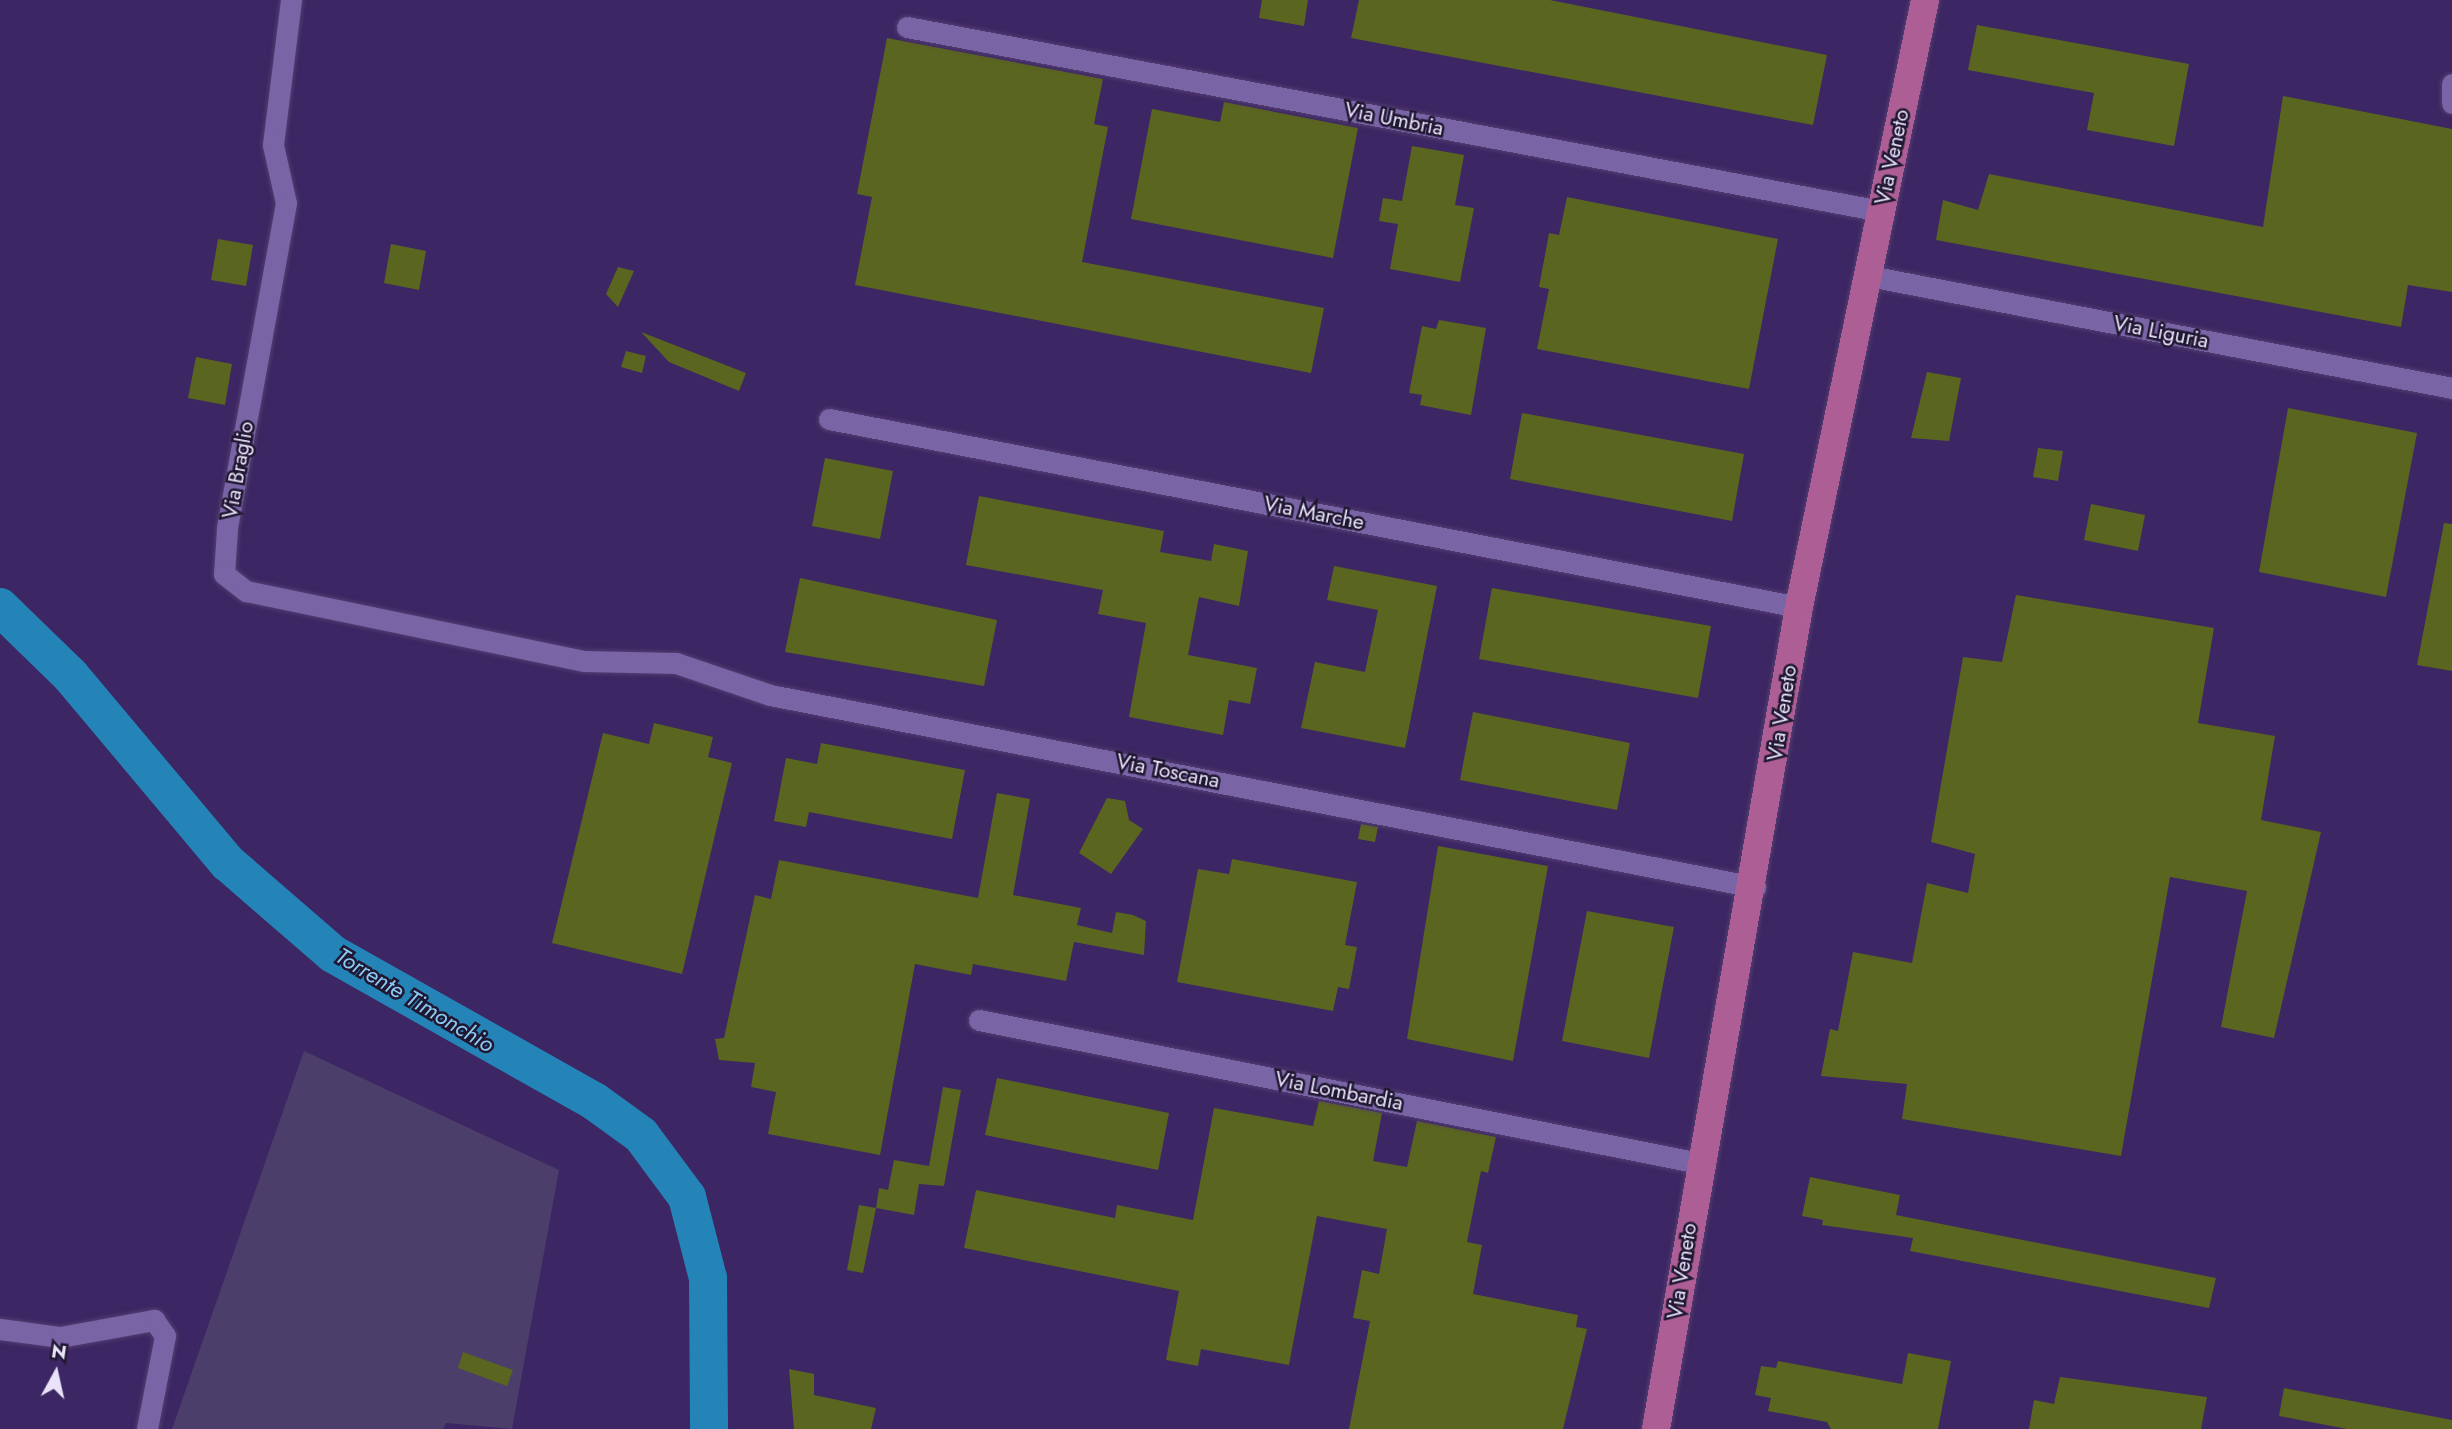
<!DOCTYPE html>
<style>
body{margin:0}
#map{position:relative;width:2452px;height:1429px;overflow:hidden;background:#3c2663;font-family:Jost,sans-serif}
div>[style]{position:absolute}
.green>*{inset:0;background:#4c3e6a}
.river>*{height:38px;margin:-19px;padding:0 19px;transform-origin:19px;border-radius:19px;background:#2484b7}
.building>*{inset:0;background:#5a6520}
.roads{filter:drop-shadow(0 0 2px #533e71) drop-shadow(0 0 2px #533e71)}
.minor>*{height:21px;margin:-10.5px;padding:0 10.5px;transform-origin:10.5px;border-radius:10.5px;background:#7964a6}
.major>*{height:28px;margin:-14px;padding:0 14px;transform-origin:14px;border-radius:14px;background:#ad5e95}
span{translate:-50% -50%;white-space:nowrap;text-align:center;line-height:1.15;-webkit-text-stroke:5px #201732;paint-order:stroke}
.street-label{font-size:21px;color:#e9e3fa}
.water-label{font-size:23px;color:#8acaf3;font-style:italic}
.north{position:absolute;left:21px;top:1338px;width:70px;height:70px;-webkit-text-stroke:5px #201732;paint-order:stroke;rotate:8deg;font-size:19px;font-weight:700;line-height:28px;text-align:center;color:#e9e3fa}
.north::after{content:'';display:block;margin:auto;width:24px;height:32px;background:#e9e3fa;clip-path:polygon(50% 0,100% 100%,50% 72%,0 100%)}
</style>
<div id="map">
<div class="green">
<i style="clip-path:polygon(304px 1051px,559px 1170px,512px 1429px,446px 1423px,443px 1429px,172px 1429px)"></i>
</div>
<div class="river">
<i style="left:0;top:607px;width:98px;rotate:44.2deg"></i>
<i style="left:70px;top:675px;width:246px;rotate:50deg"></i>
<i style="left:228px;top:863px;width:139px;rotate:40.9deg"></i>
<i style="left:333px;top:954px;width:300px;rotate:29.4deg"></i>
<i style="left:594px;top:1101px;width:58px;rotate:35.9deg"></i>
<i style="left:641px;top:1135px;width:77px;rotate:53.4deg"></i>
<i style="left:687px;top:1197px;width:84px;rotate:75.5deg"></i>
<i style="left:708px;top:1278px;width:151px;rotate:89.6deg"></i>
</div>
<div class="building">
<i style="clip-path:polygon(1262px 0,1308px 0,1304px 26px,1259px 18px)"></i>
<i style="clip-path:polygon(1359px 0,1550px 0,1827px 55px,1813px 125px,1351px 38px)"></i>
<i style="clip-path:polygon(1977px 25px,2189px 64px,2174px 146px,2087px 130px,2094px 93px,1968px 70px)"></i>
<i style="clip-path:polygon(887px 38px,1103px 79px,1094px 124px,1108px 127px,1082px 262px,1324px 308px,1311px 373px,855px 285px,872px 197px,857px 194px)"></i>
<i style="clip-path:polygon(2283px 96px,2452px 129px,2452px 292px,2408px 285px,2401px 327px,1936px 240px,1943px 200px,1978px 210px,1989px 174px,2263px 227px)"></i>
<i style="clip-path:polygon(1224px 102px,1358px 128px,1333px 258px,1131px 219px,1152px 109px,1220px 122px)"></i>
<i style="clip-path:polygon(1412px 146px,1464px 155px,1455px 205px,1474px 208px,1460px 282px,1390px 269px,1398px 224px,1379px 221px,1383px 198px,1402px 201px)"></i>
<i style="clip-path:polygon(1567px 197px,1778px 239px,1749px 389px,1537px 349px,1549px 289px,1539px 287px,1549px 233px,1559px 235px)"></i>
<i style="clip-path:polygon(218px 239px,253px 245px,246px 286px,211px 280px)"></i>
<i style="clip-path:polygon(391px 244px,426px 251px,419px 290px,384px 283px)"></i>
<i style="clip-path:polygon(618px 267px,634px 271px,618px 307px,606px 294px)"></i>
<i style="clip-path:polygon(1439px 320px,1486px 328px,1471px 415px,1420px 405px,1422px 395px,1409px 393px,1422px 326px,1436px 329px)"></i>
<i style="clip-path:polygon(641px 332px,746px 373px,739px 391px,669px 362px)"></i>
<i style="clip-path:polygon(626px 351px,646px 356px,642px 373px,621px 367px)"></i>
<i style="clip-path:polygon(196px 357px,232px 364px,225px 405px,188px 398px)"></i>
<i style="clip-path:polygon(1927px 372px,1961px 378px,1949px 441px,1911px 438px)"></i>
<i style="clip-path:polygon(2288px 408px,2417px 433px,2386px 597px,2259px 572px)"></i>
<i style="clip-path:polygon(1522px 413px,1744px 454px,1732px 521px,1510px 479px)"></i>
<i style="clip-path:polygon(2038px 448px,2063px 451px,2058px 481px,2033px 477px)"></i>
<i style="clip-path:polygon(825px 458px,893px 471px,880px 539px,812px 526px)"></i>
<i style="clip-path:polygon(979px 496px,1164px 531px,1160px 552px,1211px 561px,1214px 544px,1248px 551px,1239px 606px,1199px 597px,1188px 655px,1257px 668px,1250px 704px,1229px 700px,1223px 735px,1129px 717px,1146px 623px,1098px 614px,1103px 590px,966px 565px)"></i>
<i style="clip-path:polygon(2091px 504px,2145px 515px,2138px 551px,2084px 540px)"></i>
<i style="clip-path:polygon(2444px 523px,2452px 524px,2452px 671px,2417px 665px)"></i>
<i style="clip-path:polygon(1334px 566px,1437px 586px,1405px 748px,1301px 728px,1315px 662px,1365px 672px,1378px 610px,1327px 600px)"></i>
<i style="clip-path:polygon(800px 578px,997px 620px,984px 686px,785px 652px)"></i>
<i style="clip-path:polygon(1492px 588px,1711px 626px,1698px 698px,1479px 659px)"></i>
<i style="clip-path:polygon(2016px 595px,2214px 628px,2198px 723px,2275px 736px,2261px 820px,2321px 832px,2274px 1038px,2221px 1027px,2247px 891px,2170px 877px,2121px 1156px,1902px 1119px,1907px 1084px,1821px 1076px,1830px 1029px,1838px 1031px,1853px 952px,1912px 963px,1927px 883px,1968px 893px,1975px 854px,1931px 842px,1963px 657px,2002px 662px)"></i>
<i style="clip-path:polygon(1473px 712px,1630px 743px,1617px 810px,1460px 780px)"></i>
<i style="clip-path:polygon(654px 723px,713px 737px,708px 757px,732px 763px,682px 974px,552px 943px,603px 733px,649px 744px)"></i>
<i style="clip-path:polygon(821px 743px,965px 770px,952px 839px,809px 812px,806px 827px,774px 821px,786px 758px,817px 764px)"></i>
<i style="clip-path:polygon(997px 793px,1030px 799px,1013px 895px,1081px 908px,1077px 925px,1112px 933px,1116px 912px,1133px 915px,1146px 921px,1144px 955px,1074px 942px,1066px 981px,973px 964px,971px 975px,915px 964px,880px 1155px,768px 1134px,776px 1092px,751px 1087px,755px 1063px,719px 1060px,715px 1039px,724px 1038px,755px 895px,771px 899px,779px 860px,978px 898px)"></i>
<i style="clip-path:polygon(1107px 798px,1125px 801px,1129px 820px,1143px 829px,1111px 874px,1079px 853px)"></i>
<i style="clip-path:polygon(1361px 824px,1378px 827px,1375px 842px,1358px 839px)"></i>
<i style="clip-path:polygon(1438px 846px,1548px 866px,1513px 1061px,1407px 1039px)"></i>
<i style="clip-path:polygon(1232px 859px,1357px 882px,1345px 945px,1357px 947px,1349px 989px,1338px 987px,1333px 1011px,1177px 982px,1198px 869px,1229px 874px)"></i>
<i style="clip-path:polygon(1587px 911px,1674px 927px,1649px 1058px,1562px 1041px)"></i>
<i style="clip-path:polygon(997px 1078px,1169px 1113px,1158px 1170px,985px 1135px)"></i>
<i style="clip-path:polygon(943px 1087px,961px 1090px,944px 1186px,919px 1184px,914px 1215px,876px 1208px,879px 1188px,888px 1190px,894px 1160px,929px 1166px)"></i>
<i style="clip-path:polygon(1319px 1101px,1382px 1113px,1373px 1161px,1407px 1167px,1417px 1121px,1496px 1137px,1488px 1173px,1481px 1171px,1467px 1242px,1482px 1245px,1473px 1294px,1578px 1315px,1576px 1327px,1587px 1329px,1563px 1429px,1349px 1429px,1370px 1321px,1353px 1318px,1362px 1270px,1379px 1274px,1387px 1229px,1317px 1216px,1289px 1365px,1201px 1349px,1198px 1366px,1166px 1360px,1179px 1291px,964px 1248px,976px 1190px,1115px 1218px,1117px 1205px,1193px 1220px,1214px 1108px,1313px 1126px)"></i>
<i style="clip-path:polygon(1810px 1177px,1900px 1195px,1896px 1215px,2216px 1278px,2209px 1308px,1910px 1251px,1913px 1238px,1822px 1225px,1823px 1220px,1802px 1216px)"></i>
<i style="clip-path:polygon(859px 1205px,876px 1208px,863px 1273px,847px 1270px)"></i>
<i style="clip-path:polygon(463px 1352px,513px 1370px,507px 1386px,458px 1368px)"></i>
<i style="clip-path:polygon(1908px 1353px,1951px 1361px,1938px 1429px,1831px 1429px,1827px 1422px,1768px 1411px,1771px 1398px,1755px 1395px,1761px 1366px,1776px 1368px,1778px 1361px,1902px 1384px)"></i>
<i style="clip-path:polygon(789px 1369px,814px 1374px,814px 1395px,876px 1408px,871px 1429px,794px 1429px)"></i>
<i style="clip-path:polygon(2060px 1377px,2207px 1397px,2201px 1429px,2029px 1429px,2034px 1400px,2054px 1404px)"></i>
<i style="clip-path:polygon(2284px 1388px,2452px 1420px,2452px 1429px,2347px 1429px,2279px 1416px)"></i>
</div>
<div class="roads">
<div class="minor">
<i style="left:291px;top:0;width:146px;rotate:97.1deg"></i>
<i style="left:273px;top:145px;width:59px;rotate:77.4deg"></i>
<i style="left:286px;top:203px;width:331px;rotate:100.3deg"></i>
<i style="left:227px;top:529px;width:45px;rotate:93.8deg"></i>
<i style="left:224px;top:574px;width:28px;rotate:38deg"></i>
<i style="left:246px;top:591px;width:345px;rotate:11.7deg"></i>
<i style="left:584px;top:661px;width:92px;rotate:1.2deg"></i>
<i style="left:676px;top:663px;width:99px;rotate:18.8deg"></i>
<i style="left:770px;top:695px;width:1004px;rotate:11.03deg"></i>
<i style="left:907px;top:27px;width:991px;rotate:10.7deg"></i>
<i style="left:2452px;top:84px;width:19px;rotate:90deg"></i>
<i style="left:1869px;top:276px;width:594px;rotate:10.87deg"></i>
<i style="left:829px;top:419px;width:988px;rotate:10.97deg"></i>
<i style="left:979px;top:1020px;width:734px;rotate:11.23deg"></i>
<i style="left:0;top:1329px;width:61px;rotate:7.6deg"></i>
<i style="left:60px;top:1337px;width:96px;rotate:-10.3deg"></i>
<i style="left:154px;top:1320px;width:19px;rotate:55deg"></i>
<i style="left:165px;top:1336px;width:95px;rotate:101deg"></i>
</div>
<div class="major">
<i style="left:1656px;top:1429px;width:834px;rotate:-80.13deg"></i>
<i style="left:1799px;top:607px;width:620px;rotate:-78.27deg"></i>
</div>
</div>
<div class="street-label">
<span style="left:1394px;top:119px;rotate:11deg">Via Umbria</span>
<span style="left:1892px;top:157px;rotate:-78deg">Via Veneto</span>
<span style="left:2161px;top:332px;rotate:11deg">Via Liguria</span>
<span style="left:238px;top:470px;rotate:-80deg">Via Braglio</span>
<span style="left:1314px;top:513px;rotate:11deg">Via Marche</span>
<span style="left:1782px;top:713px;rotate:-81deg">Via Veneto</span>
<span style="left:1168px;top:771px;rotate:11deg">Via Toscana</span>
<span style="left:1339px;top:1091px;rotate:11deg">Via Lombardia</span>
<span style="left:1682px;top:1271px;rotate:-81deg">Via Veneto</span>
</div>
<div class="water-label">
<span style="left:415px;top:1000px;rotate:31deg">Torrente Timonchio</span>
</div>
<div class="north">N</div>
</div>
